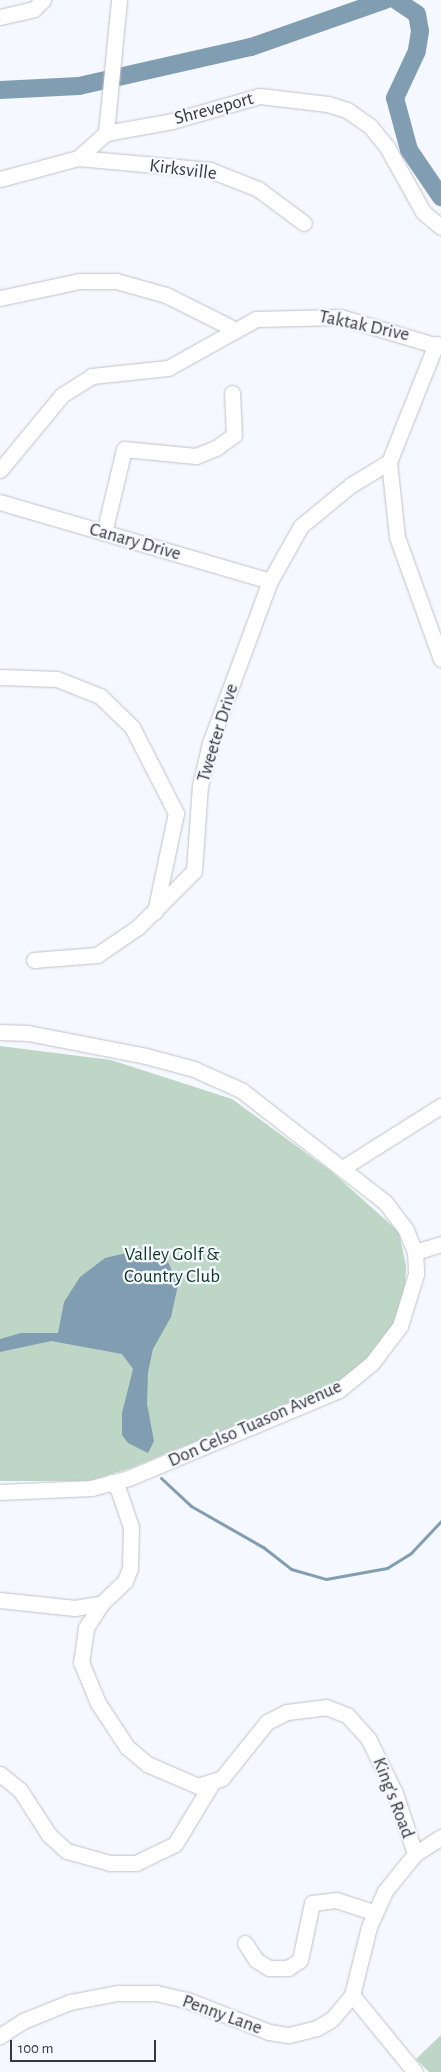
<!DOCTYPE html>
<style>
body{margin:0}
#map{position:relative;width:441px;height:2072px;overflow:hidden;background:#f5f8fe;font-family:"Alegreya Sans",sans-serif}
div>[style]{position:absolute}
.green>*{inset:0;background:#bed6c6}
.water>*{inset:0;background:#809db2}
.stream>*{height:3px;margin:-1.5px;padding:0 1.5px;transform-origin:1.5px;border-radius:1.5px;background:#809db2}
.river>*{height:18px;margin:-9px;padding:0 9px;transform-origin:9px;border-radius:9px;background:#809db2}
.roads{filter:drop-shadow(0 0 1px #c0c2c8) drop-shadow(0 0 1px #c0c2c8)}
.minor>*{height:15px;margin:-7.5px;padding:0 7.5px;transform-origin:7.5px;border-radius:7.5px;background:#fff}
span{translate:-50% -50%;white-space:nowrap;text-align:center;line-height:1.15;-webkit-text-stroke:4.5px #f5f8fe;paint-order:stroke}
.street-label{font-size:19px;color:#37383b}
.park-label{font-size:19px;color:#0e3721}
.scale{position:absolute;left:10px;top:2040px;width:146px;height:22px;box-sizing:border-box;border:2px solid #37383b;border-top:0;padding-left:6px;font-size:15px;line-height:18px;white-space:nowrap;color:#37383b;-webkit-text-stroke:4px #f5f8fe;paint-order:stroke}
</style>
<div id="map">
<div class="green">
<i style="clip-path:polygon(0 1046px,111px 1060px,232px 1099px,332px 1172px,399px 1232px,406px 1266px,405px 1294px,385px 1344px,337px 1383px,131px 1468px,89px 1481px,0 1481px)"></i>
<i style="clip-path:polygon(441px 2035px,441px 2072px,429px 2072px,416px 2059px)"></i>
</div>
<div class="water">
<i style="clip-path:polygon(144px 1249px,166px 1257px,178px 1285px,171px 1317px,153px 1349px,148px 1372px,147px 1404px,154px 1441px,148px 1453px,128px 1443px,122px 1435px,122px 1413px,133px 1369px,122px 1354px,51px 1341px,0 1352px,0 1339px,21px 1333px,58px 1333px,64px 1302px,80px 1277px,105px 1258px)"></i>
</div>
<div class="stream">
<i style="left:161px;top:1478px;width:41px;rotate:43deg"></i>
<i style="left:191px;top:1506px;width:83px;rotate:29.7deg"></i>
<i style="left:263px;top:1547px;width:36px;rotate:38deg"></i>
<i style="left:291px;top:1569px;width:36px;rotate:16deg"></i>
<i style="left:326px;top:1579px;width:62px;rotate:-10.2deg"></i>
<i style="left:387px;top:1568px;width:28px;rotate:-32deg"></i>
<i style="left:411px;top:1553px;width:44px;rotate:-46.8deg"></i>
</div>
<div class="river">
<i style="left:396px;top:0;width:25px;rotate:34deg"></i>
<i style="left:417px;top:14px;width:17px;rotate:80deg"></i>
<i style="left:420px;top:31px;width:20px;rotate:99deg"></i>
<i style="left:417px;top:51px;width:52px;rotate:115.1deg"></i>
<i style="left:395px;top:98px;width:54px;rotate:74.9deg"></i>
<i style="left:409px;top:150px;width:57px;rotate:55.8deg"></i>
<i style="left:0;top:90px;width:79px;rotate:-2.9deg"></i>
<i style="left:79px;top:86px;width:176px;rotate:-12.8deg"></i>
<i style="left:251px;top:47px;width:142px;rotate:-19.3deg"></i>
</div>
<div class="roads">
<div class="minor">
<i style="left:0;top:17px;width:35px;rotate:-13deg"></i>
<i style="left:34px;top:9px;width:13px;rotate:-45deg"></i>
<i style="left:106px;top:133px;width:67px;rotate:-10.3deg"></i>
<i style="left:172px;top:121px;width:91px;rotate:-15.9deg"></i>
<i style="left:260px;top:96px;width:68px;rotate:6.7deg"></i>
<i style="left:328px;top:104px;width:20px;rotate:18deg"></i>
<i style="left:347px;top:110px;width:28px;rotate:35deg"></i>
<i style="left:370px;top:126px;width:27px;rotate:51deg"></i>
<i style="left:387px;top:147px;width:74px;rotate:61deg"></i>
<i style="left:423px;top:212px;width:23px;rotate:40deg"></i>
<i style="left:78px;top:158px;width:133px;rotate:5.2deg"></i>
<i style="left:210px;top:170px;width:52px;rotate:21.6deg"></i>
<i style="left:258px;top:189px;width:57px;rotate:36.5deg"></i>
<i style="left:0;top:179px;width:81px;rotate:-15.1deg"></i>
<i style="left:78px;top:158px;width:38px;rotate:-42deg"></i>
<i style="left:106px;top:133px;width:134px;rotate:-84.4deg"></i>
<i style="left:0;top:298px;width:82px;rotate:-12deg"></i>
<i style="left:80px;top:281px;width:36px"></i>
<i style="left:116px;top:281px;width:52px;rotate:15.6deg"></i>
<i style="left:166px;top:295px;width:76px;rotate:26.6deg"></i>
<i style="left:436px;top:344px;width:127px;rotate:111.7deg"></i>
<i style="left:389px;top:462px;width:75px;rotate:83.9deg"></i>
<i style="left:397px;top:537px;width:130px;rotate:70.2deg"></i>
<i style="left:0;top:470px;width:97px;rotate:-50.4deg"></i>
<i style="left:62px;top:395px;width:36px;rotate:-32deg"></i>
<i style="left:92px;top:376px;width:76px;rotate:-6deg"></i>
<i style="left:168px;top:368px;width:101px;rotate:-29.1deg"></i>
<i style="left:256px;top:319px;width:84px;rotate:-1.4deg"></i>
<i style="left:340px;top:317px;width:105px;rotate:16.5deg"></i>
<i style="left:0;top:502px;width:281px;rotate:16.3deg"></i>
<i style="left:104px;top:533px;width:86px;rotate:-76.6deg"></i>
<i style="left:124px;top:449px;width:72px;rotate:5.6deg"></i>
<i style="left:196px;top:456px;width:22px;rotate:-22deg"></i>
<i style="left:216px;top:448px;width:22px;rotate:-36deg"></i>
<i style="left:234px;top:435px;width:42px;rotate:-92.7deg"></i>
<i style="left:0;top:677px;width:57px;rotate:2deg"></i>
<i style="left:57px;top:679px;width:46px;rotate:21.6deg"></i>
<i style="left:100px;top:696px;width:45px;rotate:44.1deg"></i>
<i style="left:132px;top:727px;width:97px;rotate:62.9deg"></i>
<i style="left:176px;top:813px;width:101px;rotate:102deg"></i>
<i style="left:34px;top:960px;width:63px;rotate:-4.5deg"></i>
<i style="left:97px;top:955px;width:50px;rotate:-34.3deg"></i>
<i style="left:138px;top:927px;width:79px;rotate:-45deg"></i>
<i style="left:194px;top:871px;width:85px;rotate:-86deg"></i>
<i style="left:200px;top:786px;width:44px;rotate:-76.9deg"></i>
<i style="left:210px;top:743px;width:173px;rotate:-69.7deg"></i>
<i style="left:270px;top:581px;width:63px;rotate:-60.6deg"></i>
<i style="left:301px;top:526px;width:65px;rotate:-39.4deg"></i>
<i style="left:351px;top:485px;width:44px;rotate:-31.2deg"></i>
<i style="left:0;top:1032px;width:28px;rotate:2deg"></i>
<i style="left:28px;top:1033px;width:120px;rotate:11deg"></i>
<i style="left:146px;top:1056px;width:50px;rotate:15.2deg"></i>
<i style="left:194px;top:1069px;width:51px;rotate:24.1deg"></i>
<i style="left:241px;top:1090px;width:182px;rotate:37.9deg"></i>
<i style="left:385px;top:1202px;width:35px;rotate:53deg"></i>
<i style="left:406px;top:1230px;width:24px;rotate:68deg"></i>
<i style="left:415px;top:1252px;width:22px;rotate:87deg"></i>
<i style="left:416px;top:1274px;width:54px;rotate:107.1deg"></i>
<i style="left:400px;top:1326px;width:46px;rotate:127.1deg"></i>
<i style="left:372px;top:1363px;width:43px;rotate:140.7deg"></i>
<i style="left:339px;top:1390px;width:228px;rotate:157.3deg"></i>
<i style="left:129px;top:1478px;width:38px;rotate:165deg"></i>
<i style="left:92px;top:1488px;width:92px;rotate:177.5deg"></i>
<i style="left:344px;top:1167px;width:115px;rotate:-32.2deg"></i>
<i style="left:415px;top:1252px;width:27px;rotate:-17deg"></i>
<i style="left:111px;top:1482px;width:10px;rotate:45deg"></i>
<i style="left:118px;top:1489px;width:40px;rotate:71.1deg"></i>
<i style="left:131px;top:1527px;width:41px;rotate:91.4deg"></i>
<i style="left:130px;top:1568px;width:14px;rotate:111deg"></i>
<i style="left:125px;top:1581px;width:32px;rotate:136deg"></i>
<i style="left:102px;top:1603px;width:30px;rotate:123deg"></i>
<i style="left:86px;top:1628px;width:34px;rotate:98deg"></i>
<i style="left:81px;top:1662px;width:44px;rotate:67.5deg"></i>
<i style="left:98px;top:1703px;width:53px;rotate:56.6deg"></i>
<i style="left:127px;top:1747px;width:26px;rotate:40deg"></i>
<i style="left:147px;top:1764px;width:56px;rotate:23.3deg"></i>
<i style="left:198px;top:1786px;width:25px;rotate:-18deg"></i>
<i style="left:222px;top:1778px;width:72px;rotate:-51.2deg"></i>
<i style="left:267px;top:1722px;width:22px;rotate:-27deg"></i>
<i style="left:287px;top:1712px;width:39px;rotate:-7deg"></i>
<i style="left:326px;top:1707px;width:22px;rotate:21deg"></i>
<i style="left:347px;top:1715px;width:31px;rotate:48deg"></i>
<i style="left:368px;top:1738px;width:61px;rotate:63.9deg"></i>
<i style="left:395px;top:1793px;width:64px;rotate:71.8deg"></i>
<i style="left:0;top:1600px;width:75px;rotate:6.1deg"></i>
<i style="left:75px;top:1608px;width:27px;rotate:-10deg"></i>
<i style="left:0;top:1774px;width:26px;rotate:39deg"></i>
<i style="left:20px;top:1790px;width:54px;rotate:57.2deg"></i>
<i style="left:49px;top:1835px;width:24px;rotate:42deg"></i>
<i style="left:67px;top:1851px;width:45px;rotate:15.6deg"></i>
<i style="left:110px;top:1863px;width:26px"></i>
<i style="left:136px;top:1863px;width:43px;rotate:-26deg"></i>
<i style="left:175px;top:1844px;width:71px;rotate:-58.8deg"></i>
<i style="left:245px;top:1943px;width:20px;rotate:57deg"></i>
<i style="left:256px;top:1960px;width:15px;rotate:32deg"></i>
<i style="left:269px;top:1968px;width:19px"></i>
<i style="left:288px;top:1968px;width:14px;rotate:-34deg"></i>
<i style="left:300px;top:1960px;width:58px;rotate:-78.1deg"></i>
<i style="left:312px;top:1903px;width:24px;rotate:-7deg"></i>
<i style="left:336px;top:1900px;width:40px;rotate:18deg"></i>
<i style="left:352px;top:1995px;width:99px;rotate:50.7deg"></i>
<i style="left:0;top:2036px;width:27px;rotate:-33deg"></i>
<i style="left:23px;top:2021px;width:51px;rotate:-22deg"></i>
<i style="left:70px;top:2002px;width:48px;rotate:-10.8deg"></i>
<i style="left:117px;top:1993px;width:39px"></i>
<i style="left:156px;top:1993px;width:32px;rotate:13deg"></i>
<i style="left:187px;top:2000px;width:88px;rotate:21.3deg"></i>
<i style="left:269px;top:2032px;width:20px;rotate:9deg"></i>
<i style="left:289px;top:2035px;width:29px;rotate:-14deg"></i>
<i style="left:317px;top:2028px;width:17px;rotate:-31deg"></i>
<i style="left:332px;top:2019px;width:31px;rotate:-50deg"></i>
<i style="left:352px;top:1995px;width:70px;rotate:-76deg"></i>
<i style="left:369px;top:1927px;width:39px;rotate:-66deg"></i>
<i style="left:385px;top:1891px;width:48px;rotate:-51deg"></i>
<i style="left:415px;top:1854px;width:31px;rotate:-33deg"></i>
</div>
</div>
<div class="street-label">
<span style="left:214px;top:109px;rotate:-15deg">Shreveport</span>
<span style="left:183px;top:170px;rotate:7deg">Kirksville</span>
<span style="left:364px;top:326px;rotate:12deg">Taktak Drive</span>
<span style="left:135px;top:542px;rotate:16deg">Canary Drive</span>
<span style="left:218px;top:733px;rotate:-73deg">Tweeter Drive</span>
<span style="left:255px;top:1424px;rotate:-24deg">Don Celso Tuason Avenue</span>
<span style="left:393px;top:1798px;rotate:69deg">King's Road</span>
<span style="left:222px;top:2015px;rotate:20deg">Penny Lane</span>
</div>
<div class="park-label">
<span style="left:172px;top:1266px">Valley Golf &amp;<br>Country Club</span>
</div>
<div class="scale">100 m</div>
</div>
